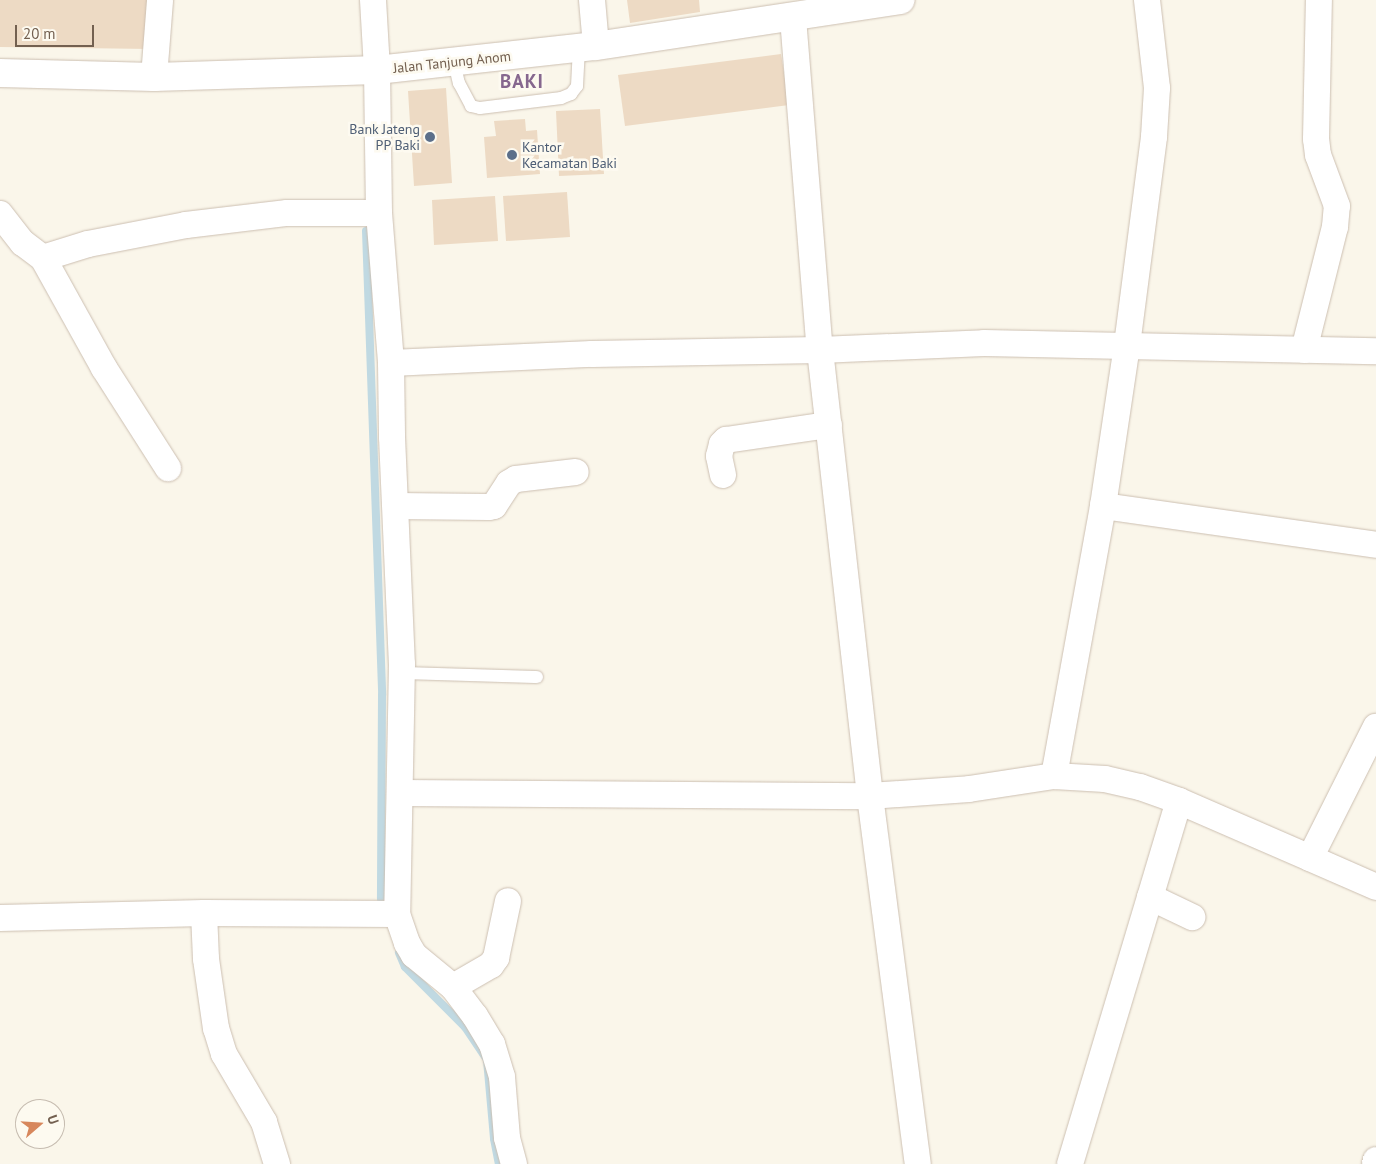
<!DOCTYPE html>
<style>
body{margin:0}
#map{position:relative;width:1376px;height:1164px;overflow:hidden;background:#faf6ea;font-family:"PT Sans",sans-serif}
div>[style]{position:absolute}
.stream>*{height:8px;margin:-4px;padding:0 4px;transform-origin:4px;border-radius:4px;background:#c0d9e2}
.building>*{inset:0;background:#eddac4}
.roads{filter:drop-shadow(0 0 1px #ccbfb1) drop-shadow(0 0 1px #ccbfb1)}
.service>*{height:12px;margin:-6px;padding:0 6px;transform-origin:6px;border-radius:6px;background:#fff}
.minor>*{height:26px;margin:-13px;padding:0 13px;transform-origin:13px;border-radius:13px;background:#fff}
.secondary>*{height:28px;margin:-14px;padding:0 14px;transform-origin:14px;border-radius:14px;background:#fff}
.dots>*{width:14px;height:14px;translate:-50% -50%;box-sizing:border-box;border:2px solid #fdfaf0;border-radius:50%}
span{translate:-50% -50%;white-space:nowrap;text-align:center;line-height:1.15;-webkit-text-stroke:5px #fdfaf0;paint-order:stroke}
.street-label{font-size:14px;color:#736050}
.service-label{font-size:14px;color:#4e5e75}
.right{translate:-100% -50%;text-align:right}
.left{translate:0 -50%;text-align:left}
.district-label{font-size:19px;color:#86678e;font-weight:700;letter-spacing:1px}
.north{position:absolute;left:15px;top:1099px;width:50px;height:50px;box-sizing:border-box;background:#fdfaf0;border:1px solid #c6bcb0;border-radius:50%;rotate:71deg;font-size:14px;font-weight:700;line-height:20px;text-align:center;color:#736050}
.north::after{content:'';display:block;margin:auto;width:18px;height:22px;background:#d7875c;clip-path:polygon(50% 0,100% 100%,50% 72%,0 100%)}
.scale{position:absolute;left:15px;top:25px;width:79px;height:22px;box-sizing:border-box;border:2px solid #736050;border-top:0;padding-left:6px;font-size:15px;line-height:18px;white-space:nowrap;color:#736050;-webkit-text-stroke:4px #fdfaf0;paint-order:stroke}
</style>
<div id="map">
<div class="stream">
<i style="left:366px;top:231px;width:464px;rotate:88deg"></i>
<i style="left:382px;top:695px;width:203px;rotate:90.3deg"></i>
<i style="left:381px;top:898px;width:11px;rotate:80deg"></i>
<i style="left:399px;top:953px;width:15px;rotate:67deg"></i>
<i style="left:405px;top:967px;width:85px;rotate:45deg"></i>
<i style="left:465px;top:1027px;width:40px;rotate:56deg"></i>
<i style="left:487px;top:1060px;width:79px;rotate:84.9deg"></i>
<i style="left:494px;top:1139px;width:25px;rotate:79deg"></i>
</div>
<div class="building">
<i style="clip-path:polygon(0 0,153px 0,151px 49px,0 47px)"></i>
<i style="clip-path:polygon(627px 0,699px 0,700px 12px,630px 23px)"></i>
<i style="clip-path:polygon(781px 54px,789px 105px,625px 126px,618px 75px)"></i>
<i style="clip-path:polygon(446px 88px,452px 183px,414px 186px,408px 91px)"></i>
<i style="clip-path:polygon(600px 109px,604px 174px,559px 176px,556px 111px)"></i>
<i style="clip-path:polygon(525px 119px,526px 131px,537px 130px,540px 174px,487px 178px,484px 137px,496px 136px,494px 121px)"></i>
<i style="clip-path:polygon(567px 192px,570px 237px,506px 241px,503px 196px)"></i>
<i style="clip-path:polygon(495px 196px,498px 241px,434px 245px,432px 200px)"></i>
</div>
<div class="roads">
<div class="service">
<i style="left:454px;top:62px;width:22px;rotate:77deg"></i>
<i style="left:459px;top:83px;width:26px;rotate:62deg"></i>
<i style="left:471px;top:106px;width:9px;rotate:13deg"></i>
<i style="left:480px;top:108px;width:82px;rotate:-7deg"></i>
<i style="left:561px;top:98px;width:11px;rotate:-22deg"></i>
<i style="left:571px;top:94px;width:10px;rotate:-53deg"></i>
<i style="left:577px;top:86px;width:38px;rotate:-87deg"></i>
<i style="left:402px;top:673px;width:135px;rotate:1.7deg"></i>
</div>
<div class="minor">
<i style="left:373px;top:0;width:70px;rotate:86.7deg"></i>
<i style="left:377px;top:70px;width:143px;rotate:89.2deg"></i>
<i style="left:379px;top:213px;width:150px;rotate:85.4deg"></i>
<i style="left:391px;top:363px;width:74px;rotate:89.2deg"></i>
<i style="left:392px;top:437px;width:227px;rotate:87.5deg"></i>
<i style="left:402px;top:664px;width:250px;rotate:91.1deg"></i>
<i style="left:397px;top:914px;width:31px;rotate:71deg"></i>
<i style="left:407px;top:943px;width:14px;rotate:60deg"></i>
<i style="left:414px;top:955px;width:50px;rotate:39.4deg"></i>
<i style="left:453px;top:987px;width:36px;rotate:53deg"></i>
<i style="left:475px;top:1016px;width:33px;rotate:59deg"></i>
<i style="left:492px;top:1044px;width:34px;rotate:73deg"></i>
<i style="left:502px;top:1077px;width:61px;rotate:85.3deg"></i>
<i style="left:507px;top:1138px;width:27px;rotate:75deg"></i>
<i style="left:592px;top:0;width:46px;rotate:85deg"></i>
<i style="left:793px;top:18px;width:333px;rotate:85.4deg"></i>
<i style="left:820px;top:350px;width:449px;rotate:83.6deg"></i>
<i style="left:870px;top:796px;width:371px;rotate:82.6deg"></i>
<i style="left:154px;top:77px;width:77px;rotate:-85.5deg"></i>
<i style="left:0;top:214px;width:37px;rotate:52deg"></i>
<i style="left:23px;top:243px;width:25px;rotate:37deg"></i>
<i style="left:43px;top:258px;width:47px;rotate:-17.3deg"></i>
<i style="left:88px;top:244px;width:100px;rotate:-11deg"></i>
<i style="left:186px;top:225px;width:102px;rotate:-6.8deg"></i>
<i style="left:287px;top:213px;width:92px"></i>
<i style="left:43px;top:258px;width:126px;rotate:61deg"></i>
<i style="left:104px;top:368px;width:119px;rotate:57.4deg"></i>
<i style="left:1304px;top:350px;width:127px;rotate:-75.9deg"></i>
<i style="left:1335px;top:227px;width:21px;rotate:-85deg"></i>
<i style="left:1337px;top:206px;width:54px;rotate:-110.4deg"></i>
<i style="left:1318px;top:155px;width:16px;rotate:-97deg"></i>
<i style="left:1316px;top:139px;width:139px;rotate:-88.8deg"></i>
<i style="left:391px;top:363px;width:201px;rotate:-2.6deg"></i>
<i style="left:592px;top:354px;width:228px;rotate:-1deg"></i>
<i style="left:820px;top:350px;width:164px;rotate:-2.4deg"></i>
<i style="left:984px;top:343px;width:392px;rotate:1.2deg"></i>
<i style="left:723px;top:475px;width:19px;rotate:-102deg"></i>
<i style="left:719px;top:456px;width:12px;rotate:-76deg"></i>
<i style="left:722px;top:444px;width:6px;rotate:-45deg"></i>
<i style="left:726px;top:440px;width:104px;rotate:-8.3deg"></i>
<i style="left:396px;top:506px;width:93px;rotate:0.6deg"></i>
<i style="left:489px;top:507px;width:5px;rotate:-11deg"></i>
<i style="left:494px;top:506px;width:27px;rotate:-57deg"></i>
<i style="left:509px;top:483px;width:8px;rotate:-30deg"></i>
<i style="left:516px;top:479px;width:60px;rotate:-6.7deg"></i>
<i style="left:1103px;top:506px;width:276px;rotate:8.1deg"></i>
<i style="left:1054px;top:776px;width:274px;rotate:-79.7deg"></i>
<i style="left:1103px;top:506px;width:163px;rotate:-81.5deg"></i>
<i style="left:1127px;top:345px;width:210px;rotate:-82.6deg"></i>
<i style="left:1154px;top:137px;width:49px;rotate:-86.5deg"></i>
<i style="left:1157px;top:88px;width:89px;rotate:-96.5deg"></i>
<i style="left:400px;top:793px;width:470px;rotate:0.4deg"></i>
<i style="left:870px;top:796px;width:99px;rotate:-4deg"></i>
<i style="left:969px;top:789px;width:86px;rotate:-8.7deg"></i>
<i style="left:1054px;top:776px;width:51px;rotate:3.4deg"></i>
<i style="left:1105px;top:779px;width:36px;rotate:13deg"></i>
<i style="left:1140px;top:787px;width:41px;rotate:19.7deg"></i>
<i style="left:1179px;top:801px;width:143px;rotate:23.5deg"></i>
<i style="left:1310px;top:858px;width:147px;rotate:-63.3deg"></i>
<i style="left:1310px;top:858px;width:72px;rotate:23.7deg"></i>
<i style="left:1150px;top:897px;width:47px;rotate:25.5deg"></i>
<i style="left:204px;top:913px;width:46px;rotate:87.5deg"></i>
<i style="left:206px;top:959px;width:70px;rotate:81.8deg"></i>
<i style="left:216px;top:1028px;width:27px;rotate:73deg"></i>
<i style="left:224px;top:1054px;width:79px;rotate:59.5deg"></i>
<i style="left:264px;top:1122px;width:44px;rotate:72.8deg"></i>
<i style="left:0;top:918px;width:204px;rotate:-1.4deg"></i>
<i style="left:204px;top:913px;width:193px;rotate:0.3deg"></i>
<i style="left:453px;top:987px;width:44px;rotate:-30.1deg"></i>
<i style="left:491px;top:965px;width:9px;rotate:-54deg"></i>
<i style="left:496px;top:958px;width:58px;rotate:-78.1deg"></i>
<i style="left:1070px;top:1164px;width:379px;rotate:-73.3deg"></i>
<i style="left:1375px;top:1164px;width:4px;rotate:-76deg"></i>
</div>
<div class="secondary">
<i style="left:0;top:73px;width:154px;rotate:1.5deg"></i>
<i style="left:154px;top:77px;width:223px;rotate:-1.8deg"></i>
<i style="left:377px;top:70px;width:220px;rotate:-6.3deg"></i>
<i style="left:596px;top:46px;width:308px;rotate:-8.6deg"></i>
</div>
</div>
<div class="dots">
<i style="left:430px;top:137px;background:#5c6f8a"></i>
<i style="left:512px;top:155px;background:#5c6f8a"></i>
</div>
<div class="street-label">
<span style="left:452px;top:62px;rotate:-6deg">Jalan Tanjung Anom</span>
</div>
<div class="service-label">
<span class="right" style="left:420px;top:137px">Bank Jateng<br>PP Baki</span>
<span class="left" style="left:522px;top:155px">Kantor<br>Kecamatan Baki</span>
</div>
<div class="district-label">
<span style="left:522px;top:82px">BAKI</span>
</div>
<div class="north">U</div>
<div class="scale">20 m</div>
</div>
